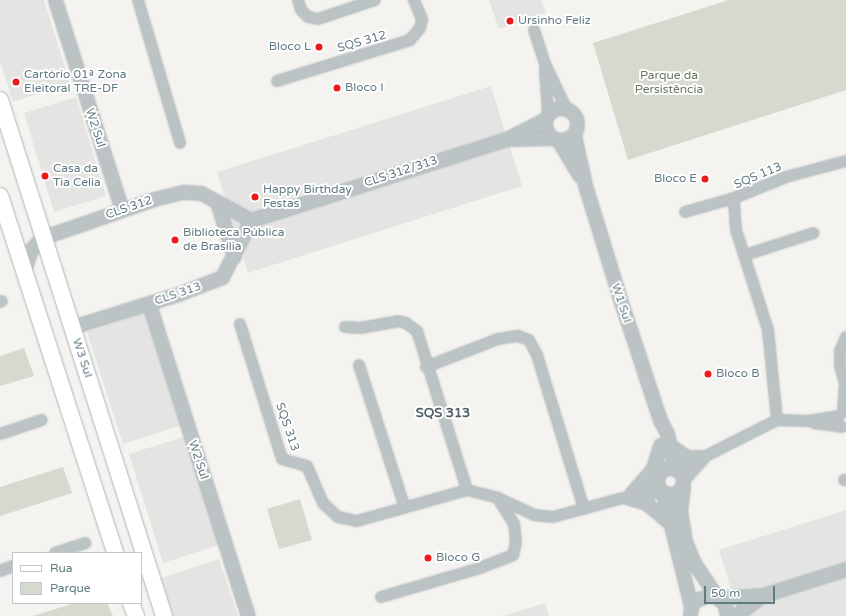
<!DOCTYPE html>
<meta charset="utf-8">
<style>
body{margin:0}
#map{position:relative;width:846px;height:616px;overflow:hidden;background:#f4f3ef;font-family:"Varela Round",sans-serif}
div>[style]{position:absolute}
.built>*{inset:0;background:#e4e5e3}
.green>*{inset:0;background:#d5d9ce}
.roads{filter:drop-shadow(0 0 1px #afb7b9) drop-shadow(0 0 1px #afb7b9)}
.minor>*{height:10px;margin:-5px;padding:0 5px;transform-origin:5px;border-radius:5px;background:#bcc3c5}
.tertiary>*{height:13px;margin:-6.5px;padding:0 6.5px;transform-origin:6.5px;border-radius:6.5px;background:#bcc3c5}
.tertiary>.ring{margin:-6.5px;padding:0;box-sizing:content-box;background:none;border:13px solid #bcc3c5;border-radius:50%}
.primary>*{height:16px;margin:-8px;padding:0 8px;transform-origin:8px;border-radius:8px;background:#fff}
.dots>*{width:11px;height:11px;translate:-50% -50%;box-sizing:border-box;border:2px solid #fff;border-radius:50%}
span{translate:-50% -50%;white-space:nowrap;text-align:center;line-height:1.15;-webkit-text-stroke:4px #fff;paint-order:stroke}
.poi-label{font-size:12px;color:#617b82}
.left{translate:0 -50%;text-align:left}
.right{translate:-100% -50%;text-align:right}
.street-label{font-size:12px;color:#617b82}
.park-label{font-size:12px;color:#6b7960}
.neighbourhood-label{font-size:13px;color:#506267;font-weight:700}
.legend{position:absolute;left:12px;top:552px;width:130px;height:52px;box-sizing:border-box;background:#fff;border:1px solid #c0cacd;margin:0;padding:5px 7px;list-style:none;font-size:12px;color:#617b82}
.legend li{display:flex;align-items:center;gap:8px;height:20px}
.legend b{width:20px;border:1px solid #c0cacd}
.scale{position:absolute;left:704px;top:586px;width:71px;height:18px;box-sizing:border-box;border:2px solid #617b82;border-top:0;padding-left:5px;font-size:12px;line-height:14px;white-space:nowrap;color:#617b82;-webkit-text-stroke:3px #fff;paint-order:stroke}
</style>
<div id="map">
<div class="built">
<i style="clip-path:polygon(0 0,44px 0,70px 83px,13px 102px,0 61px)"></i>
<i style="clip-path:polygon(489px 0,541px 0,546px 13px,499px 29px)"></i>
<i style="clip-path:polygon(491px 86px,522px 186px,248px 273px,217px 172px)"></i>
<i style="clip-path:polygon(76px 97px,106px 196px,54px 212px,24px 113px)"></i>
<i style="clip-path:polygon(145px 313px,182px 425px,123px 444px,87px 332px)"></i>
<i style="clip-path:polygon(186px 436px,219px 545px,163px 563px,129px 454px)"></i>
<i style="clip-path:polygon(846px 510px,846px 616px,739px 616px,719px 550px)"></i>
<i style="clip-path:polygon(219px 559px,238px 616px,173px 616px,161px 578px)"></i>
<i style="clip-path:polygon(545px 603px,549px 616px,502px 616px)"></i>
</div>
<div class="green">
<i style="clip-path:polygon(729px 0,846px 0,846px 90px,628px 160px,593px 43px)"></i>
<i style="clip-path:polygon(24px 348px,34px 376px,0 386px,0 356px)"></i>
<i style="clip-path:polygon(63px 467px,72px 493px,0 516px,0 487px)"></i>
<i style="clip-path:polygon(300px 499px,312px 540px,279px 549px,267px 509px)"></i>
<i style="clip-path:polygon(75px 603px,107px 603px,113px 616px,33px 616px)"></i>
</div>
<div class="roads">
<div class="minor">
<i style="left:138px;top:0;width:149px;rotate:73.6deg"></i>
<i style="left:298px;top:0;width:10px;rotate:73deg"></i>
<i style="left:301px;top:10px;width:10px;rotate:45deg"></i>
<i style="left:308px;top:17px;width:10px;rotate:11deg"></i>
<i style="left:318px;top:19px;width:60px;rotate:-18.4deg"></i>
<i style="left:534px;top:30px;width:36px;rotate:72deg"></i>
<i style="left:545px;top:64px;width:49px;rotate:64.5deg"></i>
<i style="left:545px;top:70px;width:43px;rotate:86deg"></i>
<i style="left:277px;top:81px;width:139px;rotate:-17.1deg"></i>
<i style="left:410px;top:40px;width:16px;rotate:-50deg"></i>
<i style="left:420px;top:28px;width:9px;rotate:-77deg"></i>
<i style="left:422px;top:19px;width:21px;rotate:-113deg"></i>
<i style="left:685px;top:212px;width:51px;rotate:-15.9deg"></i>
<i style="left:745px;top:255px;width:72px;rotate:-17.7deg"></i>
<i style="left:0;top:302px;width:2px;rotate:-27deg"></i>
<i style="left:240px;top:324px;width:141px;rotate:72.7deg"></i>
<i style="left:282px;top:459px;width:26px;rotate:16deg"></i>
<i style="left:307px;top:466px;width:40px;rotate:66.6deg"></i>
<i style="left:323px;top:503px;width:21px;rotate:43deg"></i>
<i style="left:338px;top:517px;width:19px;rotate:12deg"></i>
<i style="left:357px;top:521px;width:114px;rotate:-15.7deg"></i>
<i style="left:467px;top:490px;width:32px;rotate:14deg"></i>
<i style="left:498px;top:498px;width:40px;rotate:25deg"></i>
<i style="left:534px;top:515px;width:19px;rotate:6deg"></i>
<i style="left:553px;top:517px;width:68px;rotate:-15.3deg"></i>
<i style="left:619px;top:499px;width:43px;rotate:-9.5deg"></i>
<i style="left:345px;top:327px;width:15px;rotate:4deg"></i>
<i style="left:360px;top:328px;width:39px;rotate:-10deg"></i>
<i style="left:398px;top:321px;width:8px;rotate:14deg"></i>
<i style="left:406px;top:323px;width:14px;rotate:36deg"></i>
<i style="left:417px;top:331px;width:167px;rotate:72.5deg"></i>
<i style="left:846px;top:337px;width:15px;rotate:113deg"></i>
<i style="left:840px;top:351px;width:15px;rotate:90deg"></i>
<i style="left:840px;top:366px;width:22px;rotate:74deg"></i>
<i style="left:359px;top:365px;width:150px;rotate:72.2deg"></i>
<i style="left:426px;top:367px;width:77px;rotate:-21.3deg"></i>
<i style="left:498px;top:339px;width:20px;rotate:-9deg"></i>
<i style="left:518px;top:336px;width:12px;rotate:20deg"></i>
<i style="left:529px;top:340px;width:17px;rotate:62deg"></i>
<i style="left:537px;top:355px;width:161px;rotate:73deg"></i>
<i style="left:843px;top:411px;width:28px;rotate:-86deg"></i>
<i style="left:777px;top:420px;width:31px;rotate:2deg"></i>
<i style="left:808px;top:421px;width:32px;rotate:-9deg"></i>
<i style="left:814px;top:423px;width:28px;rotate:8deg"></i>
<i style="left:0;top:434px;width:44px;rotate:-18.4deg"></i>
<i style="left:678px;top:470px;width:111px;rotate:-26.8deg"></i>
<i style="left:777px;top:420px;width:90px;rotate:-95.7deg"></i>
<i style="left:768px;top:330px;width:105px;rotate:-107.7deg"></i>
<i style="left:736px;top:230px;width:32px;rotate:-94deg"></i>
<i style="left:734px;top:198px;width:56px;rotate:-22deg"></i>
<i style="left:786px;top:177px;width:62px;rotate:-14.9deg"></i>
<i style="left:844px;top:480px;width:2px"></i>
<i style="left:684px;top:481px;width:28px;rotate:-48deg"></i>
<i style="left:637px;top:490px;width:23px;rotate:-31deg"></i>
<i style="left:55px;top:553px;width:32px;rotate:-18deg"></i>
<i style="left:0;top:571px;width:14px;rotate:-21deg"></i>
<i style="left:381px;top:597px;width:100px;rotate:-16.3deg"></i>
<i style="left:477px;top:569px;width:39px;rotate:-21deg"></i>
<i style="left:513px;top:555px;width:13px;rotate:-77deg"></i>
<i style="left:516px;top:542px;width:18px;rotate:-96deg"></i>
<i style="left:514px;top:524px;width:28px;rotate:-122deg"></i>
</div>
<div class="tertiary">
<i style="left:55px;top:0;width:220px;rotate:72.3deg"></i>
<i class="ring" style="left:545px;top:108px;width:19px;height:19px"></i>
<i style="left:574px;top:135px;width:51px;rotate:77.6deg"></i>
<i style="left:585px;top:185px;width:122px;rotate:72.9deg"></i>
<i style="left:621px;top:302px;width:124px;rotate:71.7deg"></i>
<i style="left:660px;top:420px;width:15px;rotate:62deg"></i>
<i style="left:667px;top:433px;width:36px;rotate:79deg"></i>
<i style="left:509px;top:139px;width:43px;rotate:-1.3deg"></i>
<i style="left:558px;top:140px;width:41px;rotate:59deg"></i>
<i style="left:217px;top:202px;width:57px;rotate:72.5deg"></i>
<i style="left:251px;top:220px;width:268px;rotate:-17.6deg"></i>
<i style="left:506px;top:139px;width:44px;rotate:-27.1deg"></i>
<i style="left:24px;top:271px;width:22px;rotate:-72deg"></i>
<i style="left:31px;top:250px;width:16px;rotate:-50deg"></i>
<i style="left:41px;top:238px;width:120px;rotate:-19deg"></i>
<i style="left:154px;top:199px;width:30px;rotate:-14deg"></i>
<i style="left:183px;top:192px;width:18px;rotate:3deg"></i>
<i style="left:201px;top:193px;width:57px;rotate:28.4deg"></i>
<i style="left:149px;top:304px;width:327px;rotate:72.4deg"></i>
<i style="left:72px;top:327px;width:111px;rotate:-17.3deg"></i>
<i style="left:178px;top:294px;width:47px;rotate:-21.1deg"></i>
<i style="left:222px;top:277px;width:64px;rotate:-63deg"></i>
<i style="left:672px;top:447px;width:18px;rotate:34deg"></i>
<i style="left:687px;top:457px;width:15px"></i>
<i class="ring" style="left:657px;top:468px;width:13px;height:13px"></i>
<i style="left:683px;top:487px;width:23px;rotate:97deg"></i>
<i style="left:680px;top:510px;width:31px;rotate:81deg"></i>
<i style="left:685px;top:541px;width:24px;rotate:68deg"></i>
<i style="left:694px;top:563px;width:41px;rotate:55.9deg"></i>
<i style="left:663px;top:493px;width:116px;rotate:76.1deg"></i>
<i style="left:629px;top:496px;width:37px;rotate:-49deg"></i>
<i style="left:653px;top:468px;width:24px;rotate:-73deg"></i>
<i style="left:629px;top:498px;width:18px;rotate:16deg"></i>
<i style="left:646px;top:503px;width:30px;rotate:40deg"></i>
<i style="left:718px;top:598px;width:45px;rotate:-3.8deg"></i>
<i style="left:763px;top:595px;width:87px;rotate:-17.4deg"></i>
<i style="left:690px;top:616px;width:10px;rotate:-84deg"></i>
<i style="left:691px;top:606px;width:8px;rotate:-50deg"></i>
<i style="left:696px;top:600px;width:15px;rotate:-20deg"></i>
<i style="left:710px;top:595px;width:9px;rotate:21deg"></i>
<i style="left:718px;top:598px;width:10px;rotate:45deg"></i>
<i style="left:725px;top:605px;width:11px;rotate:80deg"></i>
<i style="left:735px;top:616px;width:35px;rotate:-37deg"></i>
</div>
<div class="primary">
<i style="left:0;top:100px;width:541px;rotate:72.37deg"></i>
<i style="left:0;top:196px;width:375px;rotate:72.1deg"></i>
<i style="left:131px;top:603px;width:14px;rotate:69deg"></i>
</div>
</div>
<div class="dots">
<i style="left:510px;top:21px;background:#eb191a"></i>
<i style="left:319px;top:47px;background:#eb191a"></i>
<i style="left:16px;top:82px;background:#eb191a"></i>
<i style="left:337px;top:88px;background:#eb191a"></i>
<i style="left:45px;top:176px;background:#eb191a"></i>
<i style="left:705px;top:179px;background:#eb191a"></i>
<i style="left:255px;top:197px;background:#eb191a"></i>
<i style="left:175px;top:240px;background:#eb191a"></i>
<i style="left:708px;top:374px;background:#eb191a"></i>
<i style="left:428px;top:558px;background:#eb191a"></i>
</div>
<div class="poi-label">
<span class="left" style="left:518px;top:21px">Ursinho Feliz</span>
<span class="right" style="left:311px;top:47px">Bloco L</span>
<span class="left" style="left:24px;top:82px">Cartório 01ª Zona<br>Eleitoral TRE-DF</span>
<span class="left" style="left:345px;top:88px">Bloco I</span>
<span class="left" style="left:53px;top:176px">Casa da<br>Tia Celia</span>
<span class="right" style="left:697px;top:179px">Bloco E</span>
<span class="left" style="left:263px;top:197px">Happy Birthday<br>Festas</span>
<span class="left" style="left:183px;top:240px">Biblioteca Pública<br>de Brasília</span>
<span class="left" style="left:716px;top:374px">Bloco B</span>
<span class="left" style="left:436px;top:558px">Bloco G</span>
</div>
<div class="street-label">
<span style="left:362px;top:42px;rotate:-16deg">SQS 312</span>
<span style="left:95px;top:128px;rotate:72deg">W2 Sul</span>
<span style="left:401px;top:172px;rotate:-18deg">CLS 312/313</span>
<span style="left:758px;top:176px;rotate:-23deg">SQS 113</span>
<span style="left:129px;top:208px;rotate:-19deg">CLS 312</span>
<span style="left:178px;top:294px;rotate:-19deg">CLS 313</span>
<span style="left:621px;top:303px;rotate:72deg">W1 Sul</span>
<span style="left:82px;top:358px;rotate:72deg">W3 Sul</span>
<span style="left:287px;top:427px;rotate:71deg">SQS 313</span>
<span style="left:198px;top:460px;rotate:72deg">W2 Sul</span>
</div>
<div class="park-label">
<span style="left:669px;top:83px">Parque da<br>Persistência</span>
</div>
<div class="neighbourhood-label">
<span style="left:443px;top:413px">SQS 313</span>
</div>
<ul class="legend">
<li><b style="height:5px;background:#fff"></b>Rua</li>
<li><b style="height:11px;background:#d5d9ce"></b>Parque</li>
</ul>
<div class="scale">50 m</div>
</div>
